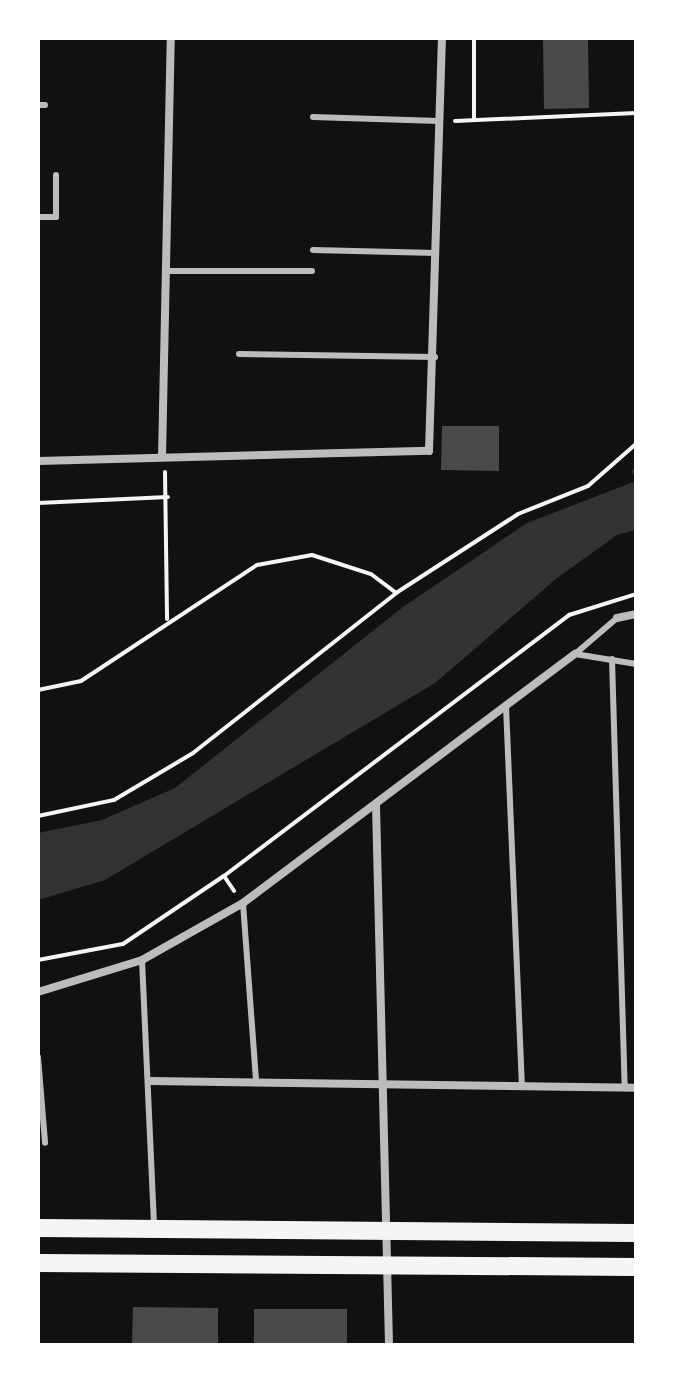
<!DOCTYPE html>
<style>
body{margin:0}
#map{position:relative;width:674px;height:1383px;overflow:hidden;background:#111;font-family:Signika,sans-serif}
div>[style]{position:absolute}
.water>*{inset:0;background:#333}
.stream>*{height:7px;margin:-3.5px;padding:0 3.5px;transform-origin:3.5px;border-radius:3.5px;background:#333}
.building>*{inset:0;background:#4a4a4a}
.path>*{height:4px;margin:-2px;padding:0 2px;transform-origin:2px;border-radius:2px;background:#f5f5f5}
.service>*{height:6px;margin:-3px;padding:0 3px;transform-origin:3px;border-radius:3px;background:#bcbcbc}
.minor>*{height:8px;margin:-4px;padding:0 4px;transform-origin:4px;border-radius:4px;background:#bcbcbc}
.primary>*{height:18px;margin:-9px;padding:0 9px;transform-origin:9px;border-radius:9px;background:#f5f5f5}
span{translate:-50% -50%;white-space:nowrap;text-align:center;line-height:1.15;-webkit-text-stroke:7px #fff;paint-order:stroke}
.frame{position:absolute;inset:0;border:40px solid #fff;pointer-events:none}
</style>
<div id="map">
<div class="water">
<i style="clip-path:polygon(636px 481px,636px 530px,617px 535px,557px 578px,435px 683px,105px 880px,38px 900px,38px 833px,102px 820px,175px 788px,403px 607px,527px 523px)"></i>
</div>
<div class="stream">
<i style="left:635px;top:471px;width:1px;rotate:45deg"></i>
</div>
<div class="building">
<i style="clip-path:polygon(543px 38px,588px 38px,589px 108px,544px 109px)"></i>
<i style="clip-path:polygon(442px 426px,499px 426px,499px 471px,441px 470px)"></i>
<i style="clip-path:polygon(133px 1307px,218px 1308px,218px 1345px,132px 1345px)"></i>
<i style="clip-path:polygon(254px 1309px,347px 1309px,347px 1345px,254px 1345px)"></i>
</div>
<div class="path">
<i style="left:474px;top:38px;width:82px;rotate:90deg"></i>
<i style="left:455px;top:121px;width:181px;rotate:-2.5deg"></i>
<i style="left:165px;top:472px;width:147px;rotate:89.2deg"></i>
<i style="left:38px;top:503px;width:130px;rotate:-2.6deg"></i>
<i style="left:38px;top:690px;width:44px;rotate:-11.8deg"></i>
<i style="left:81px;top:681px;width:211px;rotate:-33.4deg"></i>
<i style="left:257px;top:565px;width:56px;rotate:-10.3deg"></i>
<i style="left:312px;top:555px;width:62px;rotate:17.9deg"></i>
<i style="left:371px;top:574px;width:31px;rotate:37deg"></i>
<i style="left:38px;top:816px;width:78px;rotate:-11.9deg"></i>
<i style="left:114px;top:800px;width:92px;rotate:-30.7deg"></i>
<i style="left:193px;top:753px;width:258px;rotate:-38.2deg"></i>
<i style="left:396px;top:593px;width:145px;rotate:-32.9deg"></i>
<i style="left:518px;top:514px;width:75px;rotate:-21.8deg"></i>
<i style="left:588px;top:486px;width:64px;rotate:-41.2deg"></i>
<i style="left:224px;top:876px;width:18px;rotate:56deg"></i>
<i style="left:38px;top:960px;width:86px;rotate:-10.7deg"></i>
<i style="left:123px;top:944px;width:122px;rotate:-34deg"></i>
<i style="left:224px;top:876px;width:433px;rotate:-37.1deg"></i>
<i style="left:569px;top:615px;width:70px;rotate:-17.4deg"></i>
</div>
<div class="service">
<i style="left:38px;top:105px;width:7px"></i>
<i style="left:313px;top:117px;width:126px;rotate:1.8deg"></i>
<i style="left:38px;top:217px;width:18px"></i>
<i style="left:56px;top:217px;width:42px;rotate:-90deg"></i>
<i style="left:313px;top:250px;width:123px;rotate:1.4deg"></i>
<i style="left:169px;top:271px;width:143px"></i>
<i style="left:239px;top:354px;width:196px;rotate:0.9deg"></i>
<i style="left:575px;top:654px;width:62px;rotate:9.3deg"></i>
<i style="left:575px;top:654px;width:55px;rotate:-40.6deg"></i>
<i style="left:612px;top:659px;width:429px;rotate:88.3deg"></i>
<i style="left:506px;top:706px;width:380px;rotate:87.6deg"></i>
<i style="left:243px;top:903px;width:179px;rotate:85.8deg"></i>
<i style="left:142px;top:960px;width:268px;rotate:87.4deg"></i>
<i style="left:38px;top:1057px;width:86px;rotate:85.3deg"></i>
</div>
<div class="minor">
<i style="left:162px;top:457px;width:419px;rotate:-88.8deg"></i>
<i style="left:38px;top:461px;width:391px;rotate:-1.5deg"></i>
<i style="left:429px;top:451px;width:413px;rotate:-88.2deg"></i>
<i style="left:617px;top:618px;width:19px;rotate:-12deg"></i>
<i style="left:376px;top:805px;width:540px;rotate:88.62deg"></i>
<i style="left:38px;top:992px;width:109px;rotate:-17.1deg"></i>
<i style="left:142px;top:960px;width:116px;rotate:-29.4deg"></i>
<i style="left:243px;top:903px;width:415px;rotate:-36.9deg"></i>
<i style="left:150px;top:1081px;width:486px;rotate:0.8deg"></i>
</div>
<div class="primary">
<i style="left:38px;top:1228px;width:598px;rotate:0.48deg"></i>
<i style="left:38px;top:1263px;width:598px;rotate:0.38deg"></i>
</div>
<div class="frame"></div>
</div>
